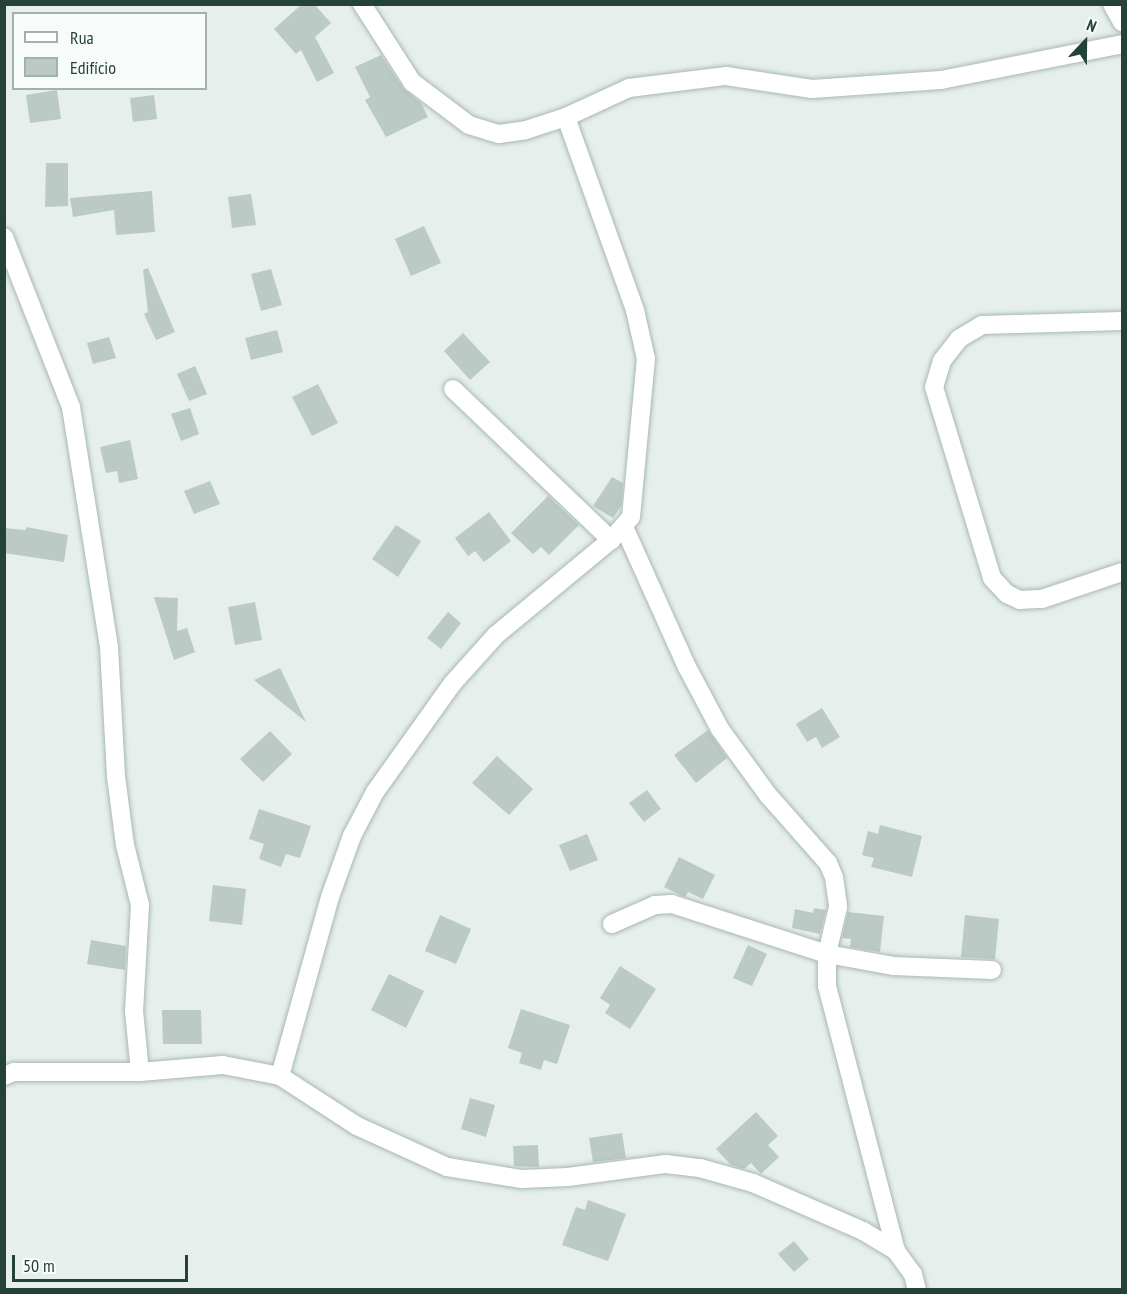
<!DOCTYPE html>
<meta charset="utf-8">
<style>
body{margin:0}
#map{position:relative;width:1127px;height:1294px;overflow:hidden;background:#e6efeb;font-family:"PT Sans Narrow",sans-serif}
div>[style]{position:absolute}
.building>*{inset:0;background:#bbcac4}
.roads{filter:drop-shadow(0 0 2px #a8b8b2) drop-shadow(0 0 2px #a8b8b2)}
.minor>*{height:18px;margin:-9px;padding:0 9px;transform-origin:9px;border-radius:9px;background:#fff}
span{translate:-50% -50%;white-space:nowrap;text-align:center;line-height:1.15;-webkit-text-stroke:4.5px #f7fbf9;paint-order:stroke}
.frame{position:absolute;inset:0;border:6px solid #24423a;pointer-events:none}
.legend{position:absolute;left:12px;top:12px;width:195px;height:78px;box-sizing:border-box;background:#f7fbf9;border:2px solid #a3b1ad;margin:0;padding:8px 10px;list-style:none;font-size:18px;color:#24423a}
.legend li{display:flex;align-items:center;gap:12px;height:30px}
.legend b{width:30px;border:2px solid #a3b1ad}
.north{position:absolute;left:1055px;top:12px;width:60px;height:60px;-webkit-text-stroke:4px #f7fbf9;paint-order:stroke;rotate:22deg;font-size:16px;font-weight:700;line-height:24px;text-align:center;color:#24423a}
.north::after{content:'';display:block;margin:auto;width:21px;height:27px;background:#24423a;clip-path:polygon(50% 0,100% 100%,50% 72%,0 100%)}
.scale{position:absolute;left:12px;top:1255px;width:176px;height:27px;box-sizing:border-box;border:3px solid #24423a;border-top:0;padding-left:8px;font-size:18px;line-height:21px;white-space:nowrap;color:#24423a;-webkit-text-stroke:4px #f7fbf9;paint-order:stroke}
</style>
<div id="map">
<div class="building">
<i style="clip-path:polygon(302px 4px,314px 4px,331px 23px,315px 37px,334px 73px,317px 82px,301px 50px,296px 54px,274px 29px)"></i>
<i style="clip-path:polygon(381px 55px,403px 88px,421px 103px,428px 117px,386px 137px,365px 100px,370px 97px,355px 67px)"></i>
<i style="clip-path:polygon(57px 90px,61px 119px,30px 123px,26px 95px)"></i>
<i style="clip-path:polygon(154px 95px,157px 119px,133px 122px,130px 98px)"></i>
<i style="clip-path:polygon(46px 163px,68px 163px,68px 206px,45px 207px)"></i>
<i style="clip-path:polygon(152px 191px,155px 232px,116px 235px,114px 210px,73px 217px,70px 198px)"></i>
<i style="clip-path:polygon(251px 194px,256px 225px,232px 228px,228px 197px)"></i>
<i style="clip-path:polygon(424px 226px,441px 263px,411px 276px,395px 239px)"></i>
<i style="clip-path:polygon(148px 268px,175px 332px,156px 340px,144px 314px,148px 312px,143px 270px)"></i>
<i style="clip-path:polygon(271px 269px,282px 305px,261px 311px,251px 274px)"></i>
<i style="clip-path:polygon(277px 330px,283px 352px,251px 360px,245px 338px)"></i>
<i style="clip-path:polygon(463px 333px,490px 362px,470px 380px,444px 351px)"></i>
<i style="clip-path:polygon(109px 337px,116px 358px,93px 364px,87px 343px)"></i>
<i style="clip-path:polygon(195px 366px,207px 394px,189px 401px,177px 374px)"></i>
<i style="clip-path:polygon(318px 384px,338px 423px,312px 436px,292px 397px)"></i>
<i style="clip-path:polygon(190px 408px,199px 434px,181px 441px,171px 414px)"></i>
<i style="clip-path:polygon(130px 440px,138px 479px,119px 483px,117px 471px,106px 473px,100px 447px)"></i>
<i style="clip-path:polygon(612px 477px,623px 483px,621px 506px,613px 518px,593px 506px)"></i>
<i style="clip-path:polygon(210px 481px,220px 504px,194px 514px,184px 491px)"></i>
<i style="clip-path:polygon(548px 496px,579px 525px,549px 555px,541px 547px,533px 554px,511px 533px)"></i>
<i style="clip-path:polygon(489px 512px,511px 541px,484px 562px,475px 551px,468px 556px,455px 538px)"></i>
<i style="clip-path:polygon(396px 525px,421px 541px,398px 577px,372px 559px)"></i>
<i style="clip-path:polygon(26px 527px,68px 535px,64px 562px,4px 553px,4px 528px,26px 530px)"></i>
<i style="clip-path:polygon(154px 597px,178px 598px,177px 631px,187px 628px,195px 652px,174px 660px)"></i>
<i style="clip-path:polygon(255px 602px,262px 640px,235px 645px,228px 607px)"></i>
<i style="clip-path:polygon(448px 612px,461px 623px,441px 649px,427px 638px)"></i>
<i style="clip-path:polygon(280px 668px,306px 722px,254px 680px)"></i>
<i style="clip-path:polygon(822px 708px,840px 737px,822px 748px,816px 737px,807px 742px,796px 724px)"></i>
<i style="clip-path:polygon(708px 730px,727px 758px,696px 783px,674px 755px)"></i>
<i style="clip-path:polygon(270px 731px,292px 754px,263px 782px,240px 759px)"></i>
<i style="clip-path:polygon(497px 756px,533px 789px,509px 815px,472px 783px)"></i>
<i style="clip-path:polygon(647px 790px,661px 809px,644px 822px,629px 803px)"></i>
<i style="clip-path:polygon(259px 809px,311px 826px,300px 858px,286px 854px,281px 867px,259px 859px,264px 844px,249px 839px)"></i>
<i style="clip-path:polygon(880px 825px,922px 836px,912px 877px,871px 867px,874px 858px,862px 855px,868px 831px,878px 834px)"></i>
<i style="clip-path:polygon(587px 834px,598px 860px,570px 871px,559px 845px)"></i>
<i style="clip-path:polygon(679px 857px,715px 875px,703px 899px,688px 892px,685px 897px,664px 887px)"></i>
<i style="clip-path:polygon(213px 885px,246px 889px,242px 925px,209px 921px)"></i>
<i style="clip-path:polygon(814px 908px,826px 910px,820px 934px,792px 928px,795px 909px,813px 913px)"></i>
<i style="clip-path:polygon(848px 912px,884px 916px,880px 952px,850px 947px,851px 939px,842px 938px)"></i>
<i style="clip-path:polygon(440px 915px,471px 929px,456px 964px,425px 951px)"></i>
<i style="clip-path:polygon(965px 915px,999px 919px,995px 959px,961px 957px)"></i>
<i style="clip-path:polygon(91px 940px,126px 946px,125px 970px,87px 964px)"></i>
<i style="clip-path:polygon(748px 945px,767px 954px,752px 986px,733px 978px)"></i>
<i style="clip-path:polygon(620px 966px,656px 989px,630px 1029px,605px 1013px,610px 1005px,600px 998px)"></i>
<i style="clip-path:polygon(389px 974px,424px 991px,406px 1028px,371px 1010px)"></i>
<i style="clip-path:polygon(521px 1009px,570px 1025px,557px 1064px,544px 1060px,541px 1070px,519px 1063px,522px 1053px,508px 1048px)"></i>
<i style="clip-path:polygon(162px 1010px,201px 1010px,202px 1044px,163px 1044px)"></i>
<i style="clip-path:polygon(470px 1098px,495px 1105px,486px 1137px,461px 1129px)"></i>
<i style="clip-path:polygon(756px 1112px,778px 1136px,768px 1145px,779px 1157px,761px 1174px,751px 1163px,744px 1169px,731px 1165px,716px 1149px)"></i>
<i style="clip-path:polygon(622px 1133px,626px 1158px,593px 1162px,589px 1138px)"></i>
<i style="clip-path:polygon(538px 1145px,539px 1167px,514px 1166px,513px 1146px)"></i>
<i style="clip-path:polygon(588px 1200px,626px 1214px,608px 1261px,562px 1245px,576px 1207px,585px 1210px)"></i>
<i style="clip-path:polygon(794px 1241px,809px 1259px,794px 1272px,778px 1254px)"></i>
</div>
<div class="roads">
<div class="minor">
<i style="left:362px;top:4px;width:93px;rotate:57.3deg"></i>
<i style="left:412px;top:82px;width:71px;rotate:37deg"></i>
<i style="left:469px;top:125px;width:31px;rotate:17deg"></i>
<i style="left:499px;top:134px;width:27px;rotate:-8deg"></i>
<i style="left:526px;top:130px;width:42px;rotate:-18deg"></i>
<i style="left:566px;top:117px;width:69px;rotate:-24.7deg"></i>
<i style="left:629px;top:88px;width:98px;rotate:-7.1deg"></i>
<i style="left:726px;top:76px;width:87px;rotate:8.6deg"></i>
<i style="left:812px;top:89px;width:129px;rotate:-4deg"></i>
<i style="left:941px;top:80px;width:185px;rotate:-11.2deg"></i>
<i style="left:1112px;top:4px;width:21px;rotate:61deg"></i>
<i style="left:4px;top:237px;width:183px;rotate:68.5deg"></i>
<i style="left:71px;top:407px;width:243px;rotate:81deg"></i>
<i style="left:109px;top:647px;width:129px;rotate:86.9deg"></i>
<i style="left:116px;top:776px;width:70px;rotate:82.6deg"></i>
<i style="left:125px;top:845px;width:62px;rotate:76deg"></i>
<i style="left:140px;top:905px;width:106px;rotate:93.2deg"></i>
<i style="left:134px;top:1011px;width:61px;rotate:84.4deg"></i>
<i style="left:1122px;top:321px;width:140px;rotate:178.4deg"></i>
<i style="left:982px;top:325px;width:27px;rotate:149deg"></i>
<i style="left:959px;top:339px;width:28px;rotate:128deg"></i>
<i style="left:942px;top:361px;width:27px;rotate:107deg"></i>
<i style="left:934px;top:387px;width:200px;rotate:73.1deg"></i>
<i style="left:992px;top:578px;width:22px;rotate:47deg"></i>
<i style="left:1007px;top:594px;width:14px;rotate:25deg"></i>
<i style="left:1020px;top:600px;width:22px;rotate:-3deg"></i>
<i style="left:1042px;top:599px;width:84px;rotate:-18.6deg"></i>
<i style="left:453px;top:389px;width:219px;rotate:43.7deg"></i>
<i style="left:624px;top:527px;width:154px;rotate:65.8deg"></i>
<i style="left:687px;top:667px;width:70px;rotate:62deg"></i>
<i style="left:720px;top:729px;width:82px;rotate:54deg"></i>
<i style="left:768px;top:795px;width:91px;rotate:48.6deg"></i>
<i style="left:828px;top:863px;width:15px;rotate:67deg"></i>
<i style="left:834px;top:877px;width:30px;rotate:82deg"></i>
<i style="left:838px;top:907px;width:48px;rotate:103.2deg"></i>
<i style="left:827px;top:954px;width:32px;rotate:90deg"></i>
<i style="left:827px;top:986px;width:274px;rotate:75.4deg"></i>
<i style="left:896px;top:1251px;width:29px;rotate:54deg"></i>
<i style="left:913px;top:1274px;width:16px;rotate:76deg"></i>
<i style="left:612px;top:924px;width:47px;rotate:-23.8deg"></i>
<i style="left:655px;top:905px;width:17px;rotate:-3deg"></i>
<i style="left:672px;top:904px;width:163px;rotate:17.9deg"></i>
<i style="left:827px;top:954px;width:67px;rotate:10.3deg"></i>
<i style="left:893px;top:966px;width:99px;rotate:2.3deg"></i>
<i style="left:4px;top:1076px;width:11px;rotate:-22deg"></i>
<i style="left:14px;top:1072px;width:126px"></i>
<i style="left:140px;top:1072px;width:83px;rotate:-4.8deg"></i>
<i style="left:223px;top:1065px;width:58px;rotate:10.9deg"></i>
<i style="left:280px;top:1076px;width:92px;rotate:33deg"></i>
<i style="left:357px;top:1126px;width:99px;rotate:24.5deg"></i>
<i style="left:447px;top:1167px;width:76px;rotate:9.1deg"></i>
<i style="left:522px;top:1179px;width:46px;rotate:-2.5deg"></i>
<i style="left:568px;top:1177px;width:99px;rotate:-7.6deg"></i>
<i style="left:666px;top:1164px;width:34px;rotate:7deg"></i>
<i style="left:700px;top:1168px;width:55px;rotate:15.8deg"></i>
<i style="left:753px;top:1183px;width:120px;rotate:23.6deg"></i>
<i style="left:863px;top:1231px;width:39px;rotate:31deg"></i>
<i style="left:280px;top:1076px;width:186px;rotate:-74.4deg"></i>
<i style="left:330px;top:897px;width:65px;rotate:-70.2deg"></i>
<i style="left:352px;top:836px;width:50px;rotate:-62.4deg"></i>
<i style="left:375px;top:792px;width:133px;rotate:-54.5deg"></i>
<i style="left:452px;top:684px;width:66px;rotate:-48.1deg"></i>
<i style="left:496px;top:635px;width:149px;rotate:-39.6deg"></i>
<i style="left:611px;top:540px;width:30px;rotate:-49deg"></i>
<i style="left:631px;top:517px;width:159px;rotate:-84.6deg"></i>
<i style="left:646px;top:359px;width:50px;rotate:-102.7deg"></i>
<i style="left:635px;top:310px;width:205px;rotate:-109.7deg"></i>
</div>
</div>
<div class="frame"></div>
<ul class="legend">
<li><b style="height:8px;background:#fff"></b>Rua</li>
<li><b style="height:16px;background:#bbcac4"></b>Edifício</li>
</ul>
<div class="north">N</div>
<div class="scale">50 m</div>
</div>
